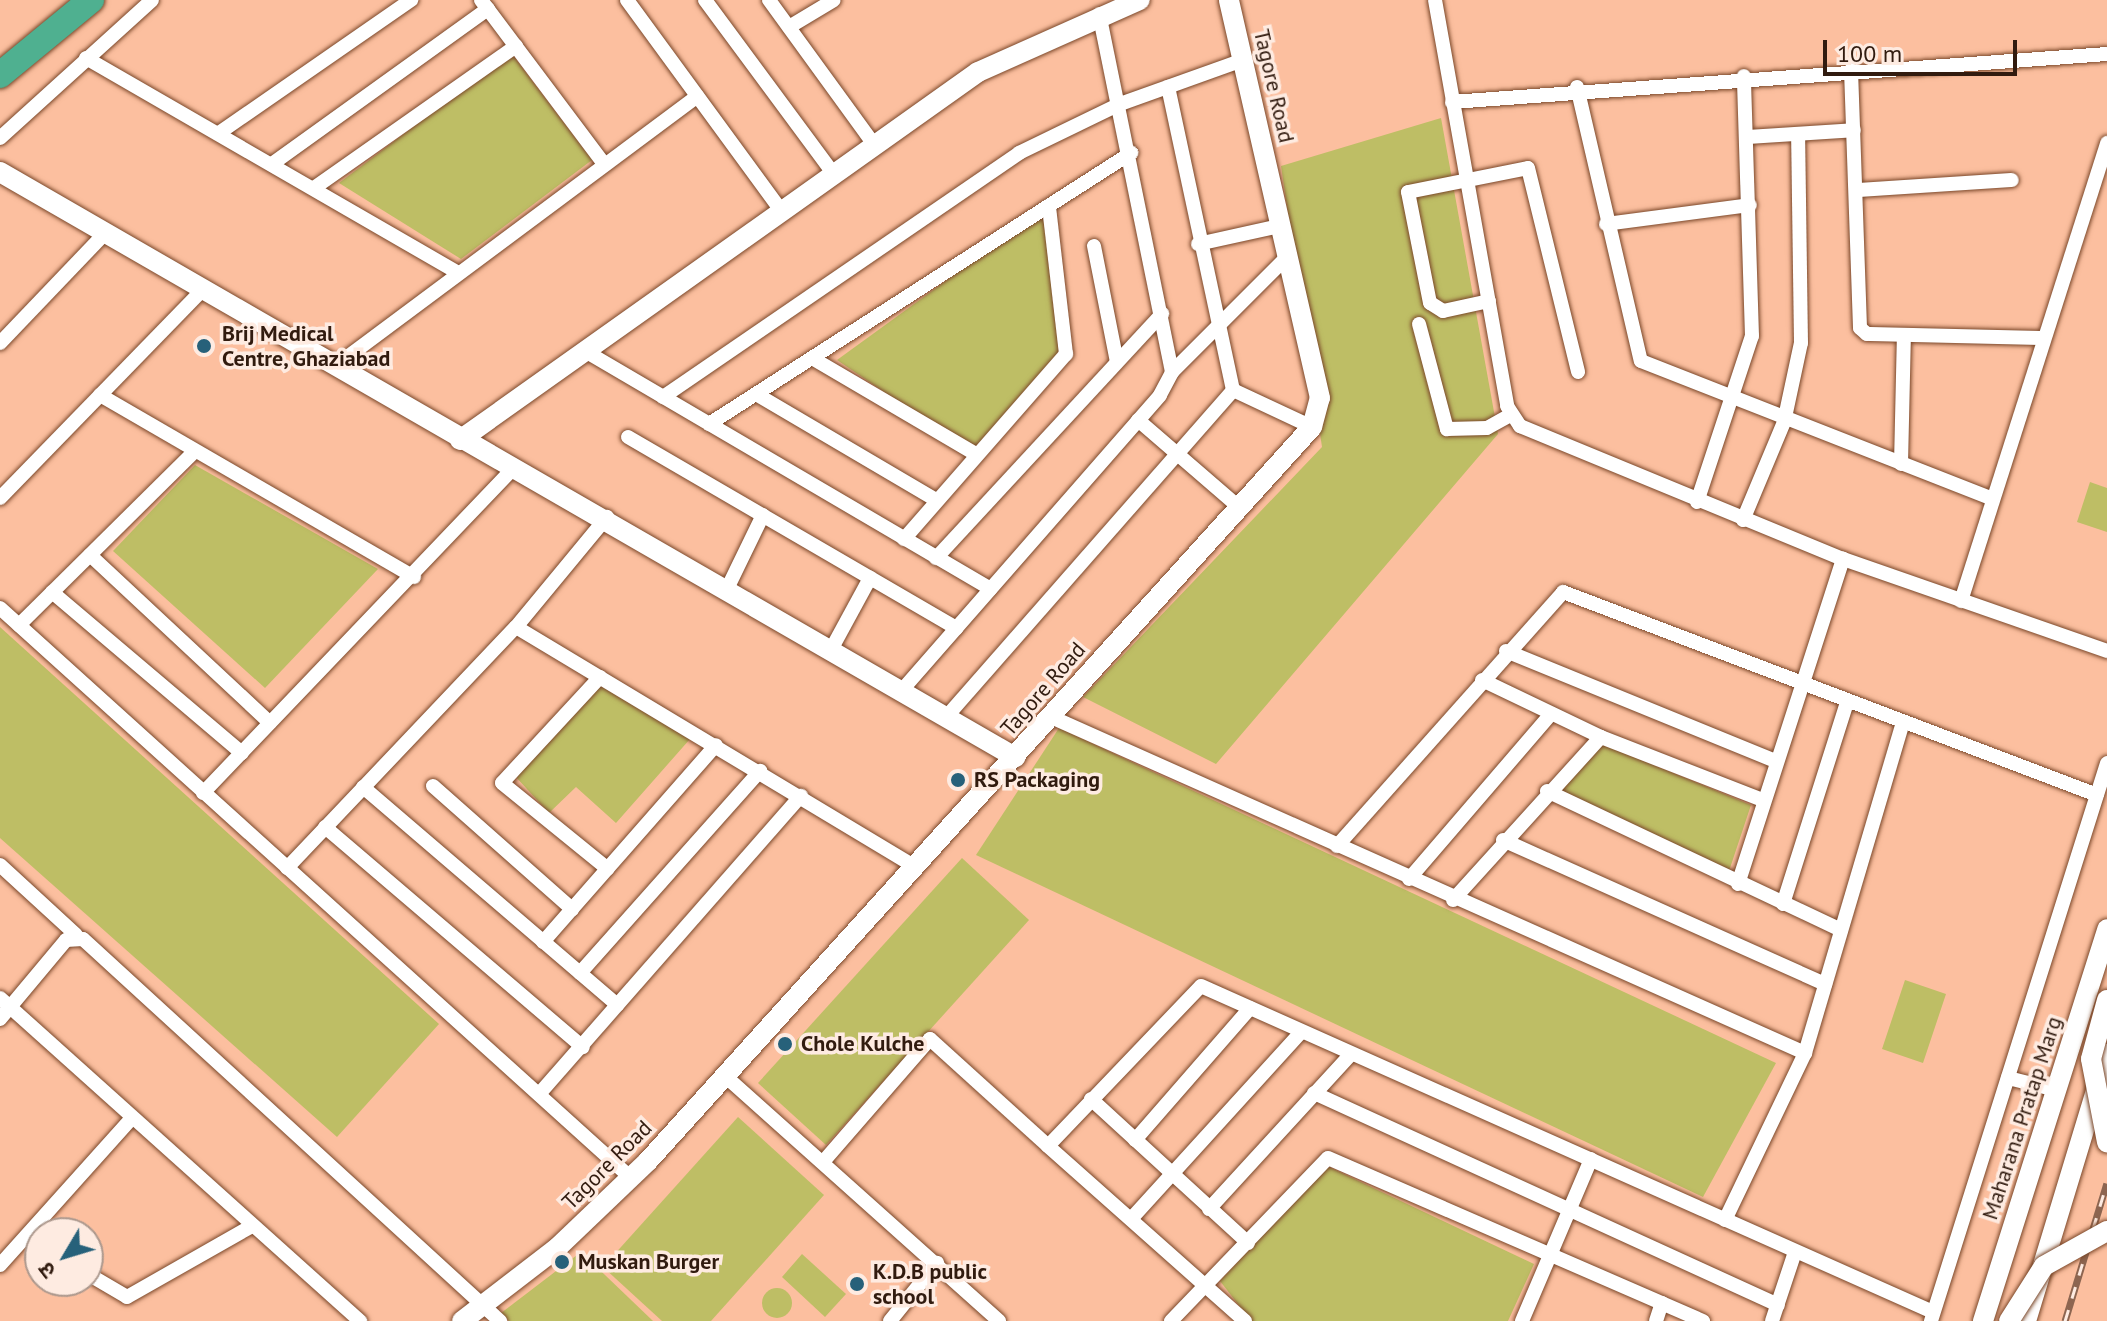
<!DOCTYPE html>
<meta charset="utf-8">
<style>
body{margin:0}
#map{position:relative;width:2107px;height:1321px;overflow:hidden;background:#fcbf9f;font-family:"PT Sans","Noto Sans Devanagari",sans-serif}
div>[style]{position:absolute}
.green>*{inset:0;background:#bebe65}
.round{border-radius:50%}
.roads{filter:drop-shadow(0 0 2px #7a4729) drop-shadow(0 0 2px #7a4729)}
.street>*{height:14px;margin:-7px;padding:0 7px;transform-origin:7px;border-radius:7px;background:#fff}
.secondary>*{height:20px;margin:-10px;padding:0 10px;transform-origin:10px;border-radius:10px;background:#fff}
.highway>*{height:26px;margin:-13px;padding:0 13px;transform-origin:13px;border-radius:13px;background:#4fb090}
.rail>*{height:7px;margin-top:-3.5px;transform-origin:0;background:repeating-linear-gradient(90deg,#feebe1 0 12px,#8d6550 0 24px);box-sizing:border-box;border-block:2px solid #8d6550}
.bridges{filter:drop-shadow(0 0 2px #7a4729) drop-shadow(0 0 2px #7a4729)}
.secondary-bridge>*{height:20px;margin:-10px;padding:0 10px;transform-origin:10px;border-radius:10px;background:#fff}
.dots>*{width:22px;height:22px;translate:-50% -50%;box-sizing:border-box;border:4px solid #feebe1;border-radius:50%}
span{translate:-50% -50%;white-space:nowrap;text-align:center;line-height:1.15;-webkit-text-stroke:7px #feebe1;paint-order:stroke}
.street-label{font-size:22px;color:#311b0f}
.poi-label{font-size:22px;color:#311b0f;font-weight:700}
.left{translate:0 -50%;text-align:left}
.north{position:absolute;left:24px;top:1217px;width:80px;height:80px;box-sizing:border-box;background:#feebe1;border:2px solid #ac988d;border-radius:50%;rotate:232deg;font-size:22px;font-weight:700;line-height:32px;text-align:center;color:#311b0f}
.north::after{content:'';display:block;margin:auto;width:28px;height:36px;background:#27617a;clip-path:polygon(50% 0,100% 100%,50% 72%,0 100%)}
.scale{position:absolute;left:1823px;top:40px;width:194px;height:36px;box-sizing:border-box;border:4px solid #311b0f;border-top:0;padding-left:10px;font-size:24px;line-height:28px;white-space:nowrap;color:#311b0f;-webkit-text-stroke:6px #feebe1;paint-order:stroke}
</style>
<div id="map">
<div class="green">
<i style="clip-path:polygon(511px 53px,592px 160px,461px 259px,339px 183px)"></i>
<i style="clip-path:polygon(1441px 118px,1498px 434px,1216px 764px,1083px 697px,1322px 447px,1281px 166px)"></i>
<i style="clip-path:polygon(1049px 206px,1064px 366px,974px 453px,837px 360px)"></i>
<i style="clip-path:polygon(195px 465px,378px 569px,265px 688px,113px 551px)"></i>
<i style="clip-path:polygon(2090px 482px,2107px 488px,2107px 532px,2077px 522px)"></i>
<i style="clip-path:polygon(0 627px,439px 1024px,337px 1137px,0 838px)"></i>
<i style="clip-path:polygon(601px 681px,690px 739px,616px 823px,576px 787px,549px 813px,515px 776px)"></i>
<i style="clip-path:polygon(1059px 728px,1776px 1063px,1703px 1197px,976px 855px)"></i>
<i style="clip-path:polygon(1600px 743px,1751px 805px,1729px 871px,1554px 790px)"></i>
<i style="clip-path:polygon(962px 858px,1029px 920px,826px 1145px,758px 1083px)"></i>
<i style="clip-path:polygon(1905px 980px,1946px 994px,1923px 1063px,1882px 1049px)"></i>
<i style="clip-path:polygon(738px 1117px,824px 1195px,711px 1321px,662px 1321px,603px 1267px)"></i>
<i style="clip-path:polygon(1327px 1166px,1534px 1264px,1508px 1321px,1251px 1321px,1220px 1281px)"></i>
<i style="clip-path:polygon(581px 1252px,653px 1321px,509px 1321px,501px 1313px)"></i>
<i style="clip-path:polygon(802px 1254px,846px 1294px,825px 1317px,782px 1277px)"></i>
<i class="round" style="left:762px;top:1288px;width:30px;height:30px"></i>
</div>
<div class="roads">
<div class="street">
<i style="left:481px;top:0;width:205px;rotate:53.1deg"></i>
<i style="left:627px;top:0;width:259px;rotate:53.8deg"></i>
<i style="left:705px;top:0;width:215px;rotate:53.5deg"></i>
<i style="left:769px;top:0;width:177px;rotate:54deg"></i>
<i style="left:1435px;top:0;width:412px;rotate:79.9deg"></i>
<i style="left:1507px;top:406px;width:24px;rotate:57deg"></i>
<i style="left:1520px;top:426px;width:349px;rotate:22.4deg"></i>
<i style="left:1843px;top:559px;width:280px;rotate:19.2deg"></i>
<i style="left:789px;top:27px;width:52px;rotate:-31deg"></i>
<i style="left:86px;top:58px;width:430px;rotate:30deg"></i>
<i style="left:1851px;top:70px;width:258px;rotate:88deg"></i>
<i style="left:1860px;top:328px;width:9px;rotate:41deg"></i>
<i style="left:1867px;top:334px;width:177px;rotate:1.3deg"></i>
<i style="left:1577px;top:87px;width:281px;rotate:76.9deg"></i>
<i style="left:1641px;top:361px;width:378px;rotate:21.4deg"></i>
<i style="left:1452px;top:102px;width:657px;rotate:-4.19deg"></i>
<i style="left:219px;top:133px;width:234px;rotate:-34.7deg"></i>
<i style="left:1747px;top:137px;width:107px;rotate:-3.7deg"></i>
<i style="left:0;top:138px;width:205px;rotate:-42.2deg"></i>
<i style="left:272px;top:164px;width:266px;rotate:-35.7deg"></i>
<i style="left:314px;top:188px;width:247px;rotate:-35.1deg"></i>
<i style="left:1858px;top:190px;width:154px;rotate:-3.7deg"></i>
<i style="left:1606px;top:224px;width:145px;rotate:-7.5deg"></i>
<i style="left:1198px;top:244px;width:84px;rotate:-12.4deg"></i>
<i style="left:1094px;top:246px;width:118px;rotate:78.8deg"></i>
<i style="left:1489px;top:301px;width:47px;rotate:167.7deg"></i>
<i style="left:1443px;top:311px;width:15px;rotate:-148deg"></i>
<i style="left:1430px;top:303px;width:113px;rotate:-101.2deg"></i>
<i style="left:1408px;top:192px;width:122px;rotate:-11.3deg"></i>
<i style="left:1528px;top:168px;width:210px;rotate:76.2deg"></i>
<i style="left:1419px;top:324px;width:109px;rotate:75.1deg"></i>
<i style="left:1447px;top:429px;width:40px;rotate:-1.4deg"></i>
<i style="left:1487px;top:428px;width:26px;rotate:-29deg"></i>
<i style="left:0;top:343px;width:152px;rotate:-46.3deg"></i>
<i style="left:585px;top:351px;width:470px;rotate:30.4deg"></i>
<i style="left:812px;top:358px;width:188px;rotate:30.4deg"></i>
<i style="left:334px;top:367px;width:453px;rotate:-36.7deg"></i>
<i style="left:1172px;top:372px;width:164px;rotate:-45deg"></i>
<i style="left:1233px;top:390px;width:87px;rotate:25.1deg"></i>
<i style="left:756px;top:394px;width:209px;rotate:30.5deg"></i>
<i style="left:100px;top:395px;width:363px;rotate:30.1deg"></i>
<i style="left:663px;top:397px;width:432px;rotate:-34.4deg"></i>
<i style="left:1019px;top:153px;width:112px;rotate:-25.9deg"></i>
<i style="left:1120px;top:104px;width:131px;rotate:-19.7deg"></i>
<i style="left:1138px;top:420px;width:135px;rotate:40.8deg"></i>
<i style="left:709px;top:424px;width:502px;rotate:-32.71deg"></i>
<i style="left:628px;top:437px;width:380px;rotate:30.2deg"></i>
<i style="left:1901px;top:464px;width:128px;rotate:-88.7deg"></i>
<i style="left:0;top:498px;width:289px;rotate:-45.8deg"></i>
<i style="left:1697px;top:502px;width:175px;rotate:-71.7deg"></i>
<i style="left:1752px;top:336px;width:260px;rotate:-91.8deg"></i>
<i style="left:1743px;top:520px;width:106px;rotate:-67.3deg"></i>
<i style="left:1784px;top:422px;width:81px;rotate:-77.9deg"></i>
<i style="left:1801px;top:343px;width:209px;rotate:-90.8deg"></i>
<i style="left:904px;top:539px;width:246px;rotate:-48.8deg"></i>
<i style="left:1066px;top:354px;width:149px;rotate:-96.6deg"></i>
<i style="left:90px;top:555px;width:246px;rotate:43deg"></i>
<i style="left:936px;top:558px;width:333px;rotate:-47.2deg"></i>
<i style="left:728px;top:587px;width:80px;rotate:-64.1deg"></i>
<i style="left:52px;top:592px;width:249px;rotate:40.3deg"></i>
<i style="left:1961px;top:601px;width:481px;rotate:-72.3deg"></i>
<i style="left:0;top:608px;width:850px;rotate:42.09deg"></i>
<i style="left:19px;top:625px;width:243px;rotate:-44.7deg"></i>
<i style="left:516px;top:627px;width:466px;rotate:31deg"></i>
<i style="left:832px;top:648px;width:80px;rotate:-61.5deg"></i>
<i style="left:1506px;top:651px;width:291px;rotate:22.2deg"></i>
<i style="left:600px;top:677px;width:144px;rotate:132.8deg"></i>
<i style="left:502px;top:783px;width:136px;rotate:39.1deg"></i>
<i style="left:1482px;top:680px;width:132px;rotate:25.6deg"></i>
<i style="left:903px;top:689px;width:390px;rotate:-48.8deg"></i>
<i style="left:1160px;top:395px;width:26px;rotate:-62deg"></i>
<i style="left:1172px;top:372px;width:365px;rotate:-101.5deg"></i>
<i style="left:947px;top:716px;width:434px;rotate:-48.7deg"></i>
<i style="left:1233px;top:390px;width:310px;rotate:-102.1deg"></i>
<i style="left:1049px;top:716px;width:828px;rotate:24.03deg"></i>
<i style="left:433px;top:786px;width:186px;rotate:41.5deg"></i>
<i style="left:363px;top:787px;width:335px;rotate:40.6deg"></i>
<i style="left:1547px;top:791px;width:325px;rotate:25.3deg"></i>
<i style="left:203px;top:793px;width:448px;rotate:-46.3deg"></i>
<i style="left:325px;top:827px;width:339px;rotate:40.5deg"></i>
<i style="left:1503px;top:840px;width:353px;rotate:24.1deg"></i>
<i style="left:1337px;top:846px;width:340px;rotate:-48.3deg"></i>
<i style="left:1563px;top:592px;width:571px;rotate:20.81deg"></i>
<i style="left:0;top:865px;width:103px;rotate:42.6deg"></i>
<i style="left:287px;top:868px;width:332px;rotate:-46.5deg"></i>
<i style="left:516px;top:627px;width:143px;rotate:-50.4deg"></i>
<i style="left:1409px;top:879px;width:218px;rotate:-49.3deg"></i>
<i style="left:1738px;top:884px;width:342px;rotate:-72.1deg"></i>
<i style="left:1453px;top:900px;width:220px;rotate:-47.8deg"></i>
<i style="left:1601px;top:737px;width:174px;rotate:21.3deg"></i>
<i style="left:1783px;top:904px;width:209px;rotate:-72.4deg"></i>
<i style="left:543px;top:942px;width:262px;rotate:-48.7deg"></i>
<i style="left:580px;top:973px;width:271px;rotate:-48.3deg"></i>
<i style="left:0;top:998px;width:484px;rotate:41.9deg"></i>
<i style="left:0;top:1019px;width:103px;rotate:-50.1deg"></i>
<i style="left:66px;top:940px;width:17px;rotate:-3deg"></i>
<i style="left:83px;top:939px;width:566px;rotate:42.49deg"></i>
<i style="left:724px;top:1075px;width:369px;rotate:41.8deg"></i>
<i style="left:2008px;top:1078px;width:49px;rotate:14deg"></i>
<i style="left:1314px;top:1093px;width:510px;rotate:24.56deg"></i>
<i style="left:539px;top:1094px;width:397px;rotate:-48.7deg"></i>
<i style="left:1091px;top:1099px;width:213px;rotate:42.5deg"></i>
<i style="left:1135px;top:1140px;width:175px;rotate:-48.9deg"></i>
<i style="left:823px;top:1162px;width:163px;rotate:-49deg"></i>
<i style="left:930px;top:1039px;width:159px;rotate:42.2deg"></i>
<i style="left:1209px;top:1209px;width:209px;rotate:-47.5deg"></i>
<i style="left:1131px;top:1219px;width:251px;rotate:-47.7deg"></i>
<i style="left:1725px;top:1220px;width:185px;rotate:-64.4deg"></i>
<i style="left:1805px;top:1053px;width:341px;rotate:-73.5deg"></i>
<i style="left:0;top:1265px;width:196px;rotate:-48.1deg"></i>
<i style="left:88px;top:1274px;width:45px;rotate:30.5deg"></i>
<i style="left:127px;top:1297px;width:144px;rotate:-29.6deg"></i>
<i style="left:890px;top:1321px;width:75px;rotate:-51deg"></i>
<i style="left:1171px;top:1321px;width:226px;rotate:-46.1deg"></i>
<i style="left:1328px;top:1158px;width:409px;rotate:23.5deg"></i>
<i style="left:1245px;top:1321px;width:264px;rotate:-138.4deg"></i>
<i style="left:1048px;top:1146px;width:221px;rotate:-46.3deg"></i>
<i style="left:1201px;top:986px;width:801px;rotate:24.01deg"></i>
<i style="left:1522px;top:1321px;width:176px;rotate:-66.9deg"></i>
<i style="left:1656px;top:1321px;width:19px;rotate:-72deg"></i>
<i style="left:1772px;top:1321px;width:73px;rotate:-71.6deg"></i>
<i style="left:1931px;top:1321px;width:585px;rotate:-72.49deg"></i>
</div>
<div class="secondary">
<i style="left:0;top:172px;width:1172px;rotate:29.96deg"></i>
<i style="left:460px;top:440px;width:635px;rotate:-35.39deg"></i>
<i style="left:978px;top:72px;width:177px;rotate:-24deg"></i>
<i style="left:462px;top:1321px;width:121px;rotate:-37.6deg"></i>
<i style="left:558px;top:1247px;width:124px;rotate:-43.7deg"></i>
<i style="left:648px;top:1161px;width:990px;rotate:-47.87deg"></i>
<i style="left:1312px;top:427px;width:30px;rotate:-75deg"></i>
<i style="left:1320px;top:398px;width:408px;rotate:-102.9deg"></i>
<i style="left:1983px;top:1321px;width:411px;rotate:-72.4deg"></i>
<i style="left:2026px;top:1321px;width:279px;rotate:-73.1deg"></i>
</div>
<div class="highway">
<i style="left:0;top:75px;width:118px;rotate:-39.5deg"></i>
</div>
</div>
<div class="rail">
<i style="left:2065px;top:1321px;width:144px;rotate:-73.1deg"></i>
</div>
<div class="bridges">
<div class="secondary-bridge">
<i style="left:2107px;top:1000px;width:61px;rotate:105.2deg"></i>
<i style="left:2091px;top:1059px;width:85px;rotate:79.1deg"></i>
<i style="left:2009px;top:1321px;width:65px;rotate:-57.5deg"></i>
<i style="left:2044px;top:1266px;width:72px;rotate:-29.1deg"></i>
</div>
</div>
<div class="dots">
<i style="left:204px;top:346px;background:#27617a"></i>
<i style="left:958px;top:780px;background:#27617a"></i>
<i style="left:785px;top:1044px;background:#27617a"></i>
<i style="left:562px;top:1262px;background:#27617a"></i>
<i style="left:857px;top:1284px;background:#27617a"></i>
</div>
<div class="street-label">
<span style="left:1274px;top:86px;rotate:77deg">Tagore Road</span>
<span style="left:1043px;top:689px;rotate:-49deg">Tagore Road</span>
<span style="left:2022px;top:1118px;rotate:-72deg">Maharana Pratap Marg</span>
<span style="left:607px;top:1165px;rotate:-45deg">Tagore Road</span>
</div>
<div class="poi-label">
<span class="left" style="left:222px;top:346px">Brij Medical<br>Centre, Ghaziabad</span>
<span class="left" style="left:974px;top:780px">RS Packaging</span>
<span class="left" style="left:801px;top:1044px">Chole Kulche</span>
<span class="left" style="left:578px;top:1262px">Muskan Burger</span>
<span class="left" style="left:873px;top:1284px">K.D.B public<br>school</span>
</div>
<div class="north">उ</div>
<div class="scale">100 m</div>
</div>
